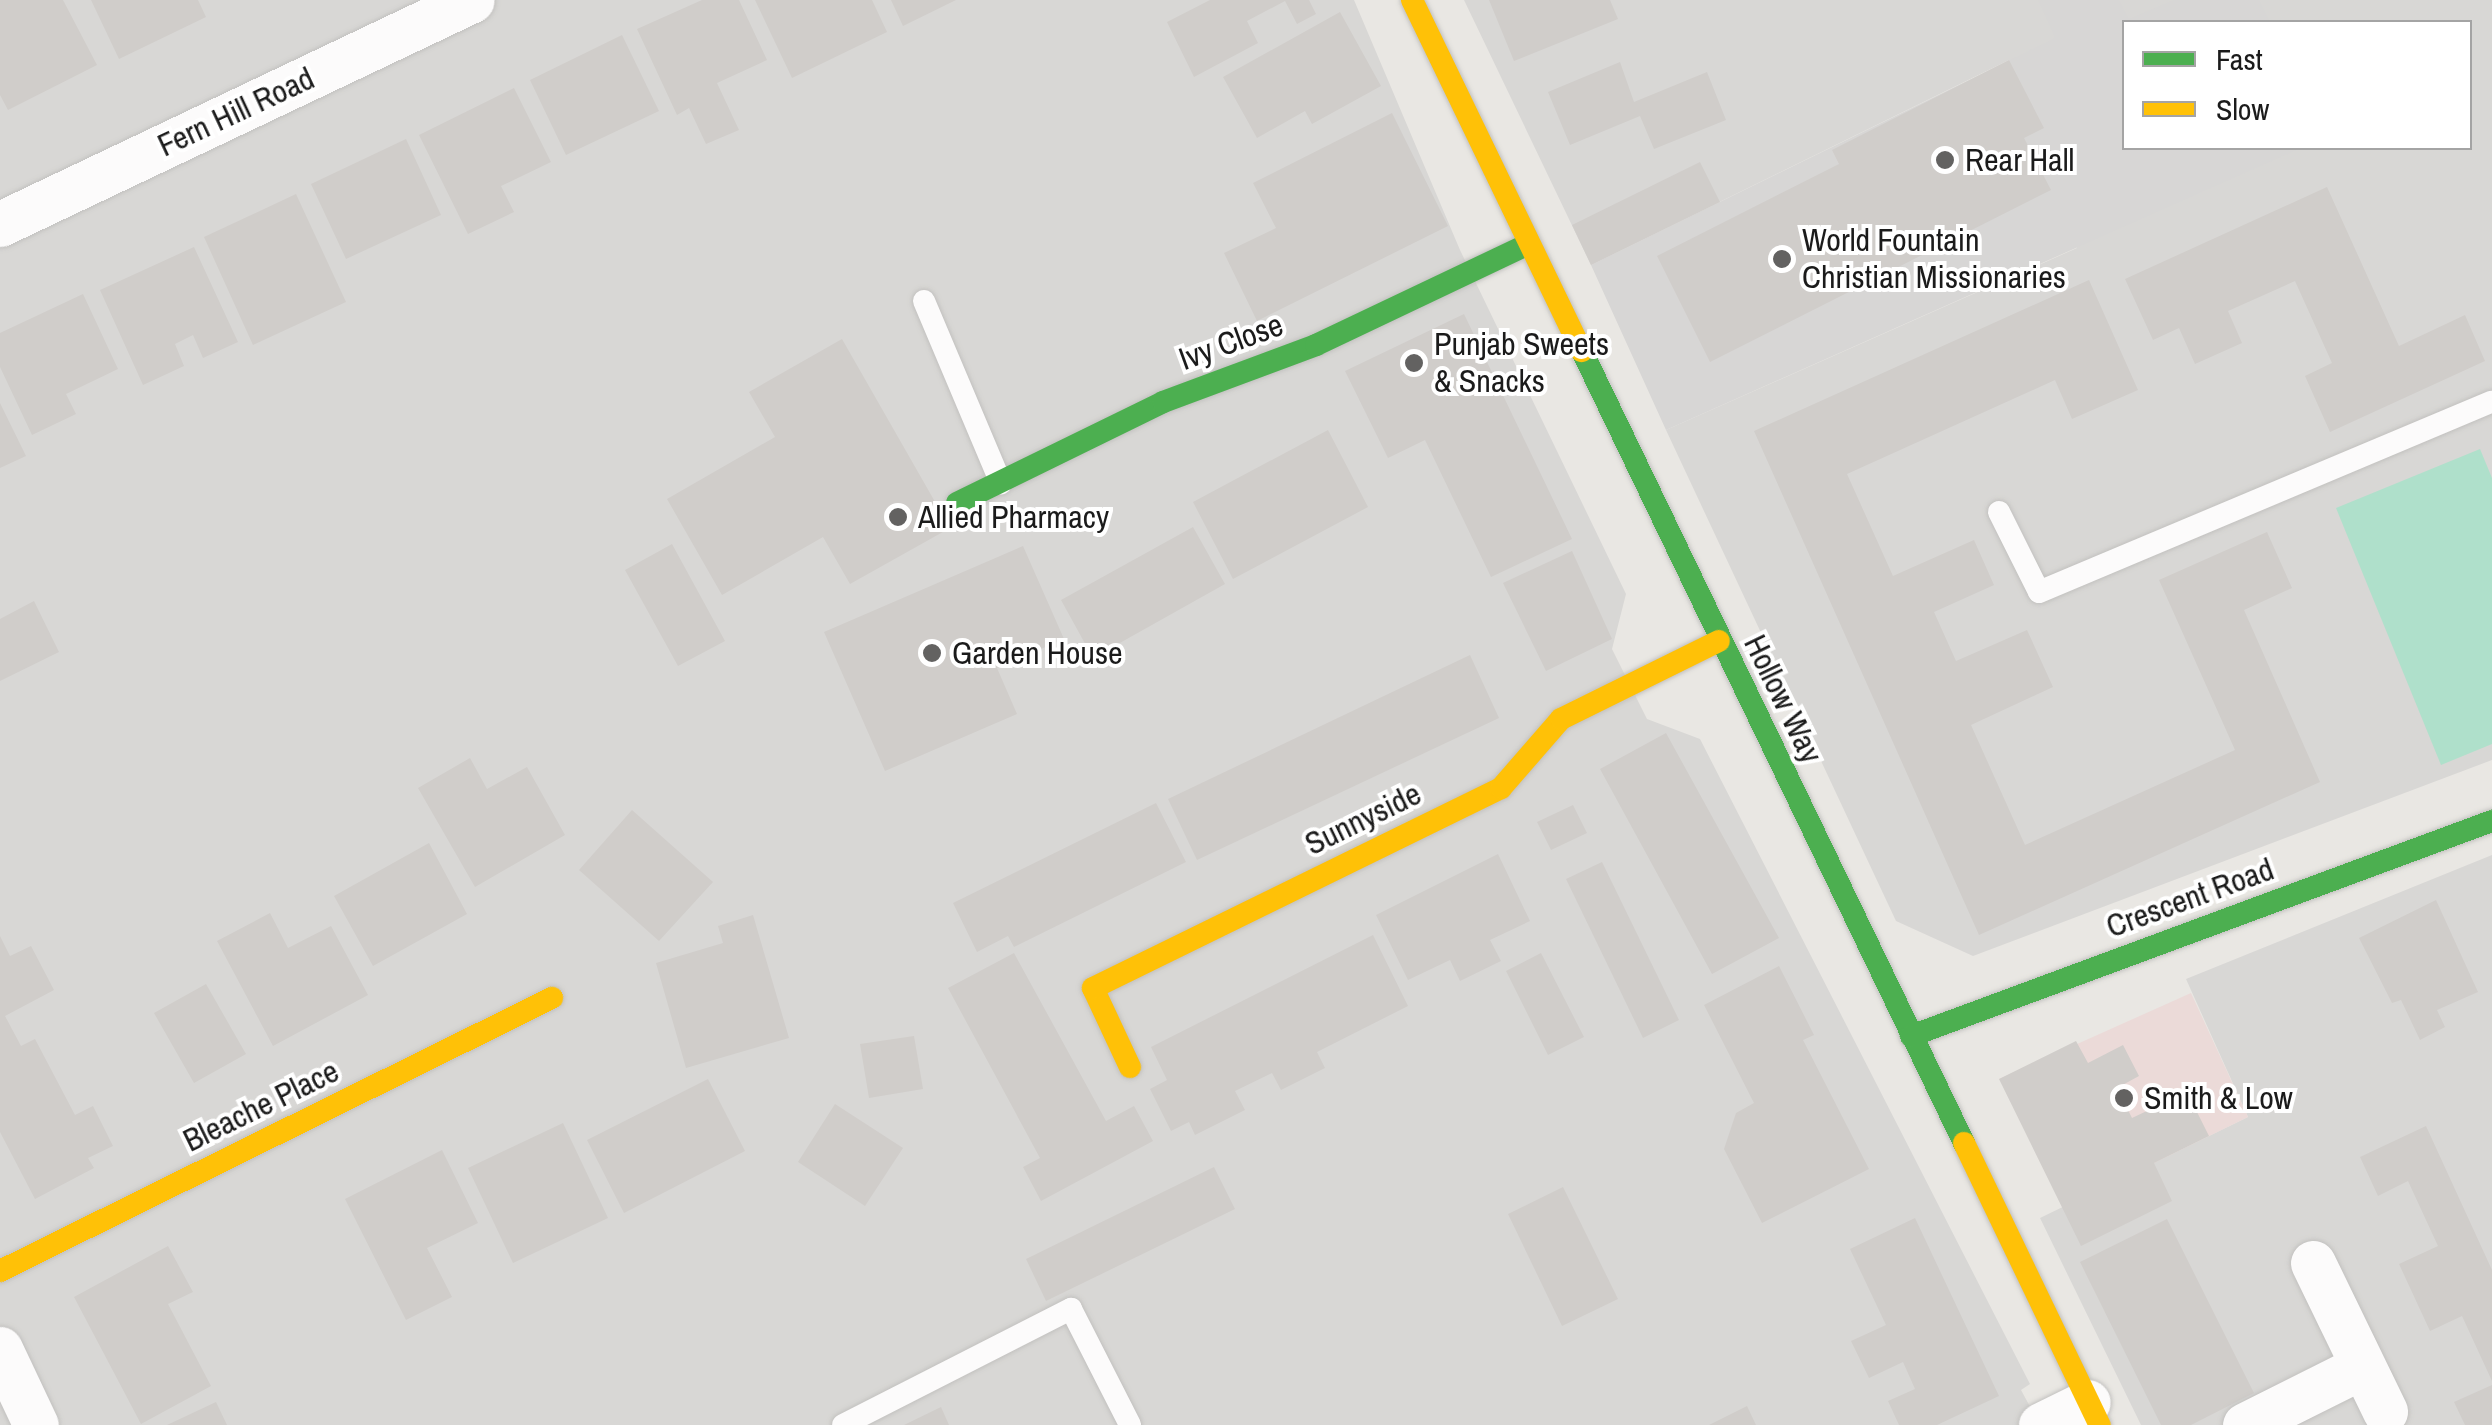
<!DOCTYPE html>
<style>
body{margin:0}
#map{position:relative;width:2492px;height:1425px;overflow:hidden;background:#e9e7e3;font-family:"Archivo Narrow",sans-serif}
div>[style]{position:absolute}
.residential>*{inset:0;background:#d8d7d5}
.commercial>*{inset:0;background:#ebdad8}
.religious>*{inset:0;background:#d7d6d5}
.pitch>*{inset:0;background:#afe0cb}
.building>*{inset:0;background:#d0cdca}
.roads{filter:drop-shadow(0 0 2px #c2c1bf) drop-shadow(0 0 2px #c2c1bf)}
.lane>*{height:22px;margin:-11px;padding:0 11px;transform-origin:11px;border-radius:11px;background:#fcfbfb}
.street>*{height:45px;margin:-22.5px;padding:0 22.5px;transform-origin:22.5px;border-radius:22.5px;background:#fcfbfb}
.fast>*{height:22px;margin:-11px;padding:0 11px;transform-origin:11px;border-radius:11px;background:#4caf50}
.slow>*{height:22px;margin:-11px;padding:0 11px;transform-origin:11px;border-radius:11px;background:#ffc107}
.dots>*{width:28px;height:28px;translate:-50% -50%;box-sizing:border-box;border:5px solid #fff;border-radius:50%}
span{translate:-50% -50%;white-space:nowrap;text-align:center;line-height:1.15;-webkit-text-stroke:8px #fff;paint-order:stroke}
.street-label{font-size:32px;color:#1b1b1b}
.poi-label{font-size:32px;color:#1b1b1b}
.left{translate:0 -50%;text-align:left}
.legend{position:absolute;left:2122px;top:20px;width:350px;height:130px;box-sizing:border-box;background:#fff;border:2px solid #a4a4a4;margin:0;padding:12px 18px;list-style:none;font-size:30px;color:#1b1b1b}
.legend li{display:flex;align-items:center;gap:20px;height:50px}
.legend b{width:50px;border:2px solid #a4a4a4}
</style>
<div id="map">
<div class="residential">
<i style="clip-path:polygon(0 0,1354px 0,1460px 250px,1626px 594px,1612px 649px,1647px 719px,1700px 739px,2030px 1384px,2021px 1390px,2040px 1425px,0 1425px)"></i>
<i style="clip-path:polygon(evenodd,1464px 0,2492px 0,2492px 760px,1973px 956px,1896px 921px,1666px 430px,2077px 248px,2009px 60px,1591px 265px,1464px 0,2124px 22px,2470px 22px,2470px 148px,2124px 148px,2124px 22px)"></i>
<i style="clip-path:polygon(2492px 855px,2492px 1425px,2141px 1425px,2040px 1218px,2248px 1117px,2186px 979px)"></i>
</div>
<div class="commercial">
<i style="clip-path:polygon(2191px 993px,2248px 1117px,2154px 1163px,1999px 1079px)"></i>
</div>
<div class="religious">
<i style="clip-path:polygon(2038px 0,2119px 0,2129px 19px,2173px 0,2259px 0,2270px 22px,2124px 22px,2124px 148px,2301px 148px,1666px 430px,1591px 265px,2055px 38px)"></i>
</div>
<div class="pitch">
<i style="clip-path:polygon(2480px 449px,2492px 478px,2492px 744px,2441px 765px,2336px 508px)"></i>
</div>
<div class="building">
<i style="clip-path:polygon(0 0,63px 0,97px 65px,8px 110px,0 95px)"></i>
<i style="clip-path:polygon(91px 0,198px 0,206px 17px,119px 59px)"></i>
<i style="clip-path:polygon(702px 0,739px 0,767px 60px,717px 83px,739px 130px,706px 144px,689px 108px,677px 115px,637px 29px)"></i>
<i style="clip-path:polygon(755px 0,872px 0,887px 32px,792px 78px)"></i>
<i style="clip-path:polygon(891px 0,956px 0,903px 26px)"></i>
<i style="clip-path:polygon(1210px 0,1309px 0,1316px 14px,1297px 24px,1285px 1px,1247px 21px,1258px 43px,1194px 77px,1167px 22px)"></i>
<i style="clip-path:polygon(1489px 0,1610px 0,1618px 19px,1514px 61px)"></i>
<i style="clip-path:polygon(1340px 12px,1381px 86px,1312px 124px,1305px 111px,1257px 138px,1223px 77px)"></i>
<i style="clip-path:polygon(622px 35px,659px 111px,566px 155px,530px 80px)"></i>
<i style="clip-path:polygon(2009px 60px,2044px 128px,2024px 138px,2051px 190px,1710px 362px,1657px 256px,1839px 164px,1832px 150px)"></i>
<i style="clip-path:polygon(1620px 62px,1634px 102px,1707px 72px,1726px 120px,1654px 149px,1640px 116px,1570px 145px,1548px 92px)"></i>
<i style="clip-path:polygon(514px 88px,551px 162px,501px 186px,514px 212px,468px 234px,419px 135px)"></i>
<i style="clip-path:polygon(1392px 113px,1448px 226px,1257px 321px,1224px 253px,1276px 228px,1253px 183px)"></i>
<i style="clip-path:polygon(406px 139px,441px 215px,346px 259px,311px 184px)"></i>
<i style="clip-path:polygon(1700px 162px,1720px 202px,1591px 265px,1572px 225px)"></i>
<i style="clip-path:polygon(2327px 187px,2399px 346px,2465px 315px,2485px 361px,2330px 432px,2305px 376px,2332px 363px,2295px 281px,2228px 311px,2242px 343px,2195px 364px,2179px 328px,2153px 340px,2125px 279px)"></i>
<i style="clip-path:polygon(296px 194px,346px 302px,253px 345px,204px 237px)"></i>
<i style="clip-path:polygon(194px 247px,238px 342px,203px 358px,193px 335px,175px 344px,184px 366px,143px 385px,100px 290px)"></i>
<i style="clip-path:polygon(2089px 280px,2138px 390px,2072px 419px,2055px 380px,1847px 474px,1893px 576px,1974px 540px,1994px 585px,1934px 612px,1956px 661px,2027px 630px,2053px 687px,1971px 725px,2025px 845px,2235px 750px,2159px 580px,2267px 532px,2292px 588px,2244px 610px,2320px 782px,1979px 935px,1754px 431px)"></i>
<i style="clip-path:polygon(83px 294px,118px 369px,66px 394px,76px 414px,32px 435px,0 367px,0 333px)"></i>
<i style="clip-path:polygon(1464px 314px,1572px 539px,1491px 577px,1425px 440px,1388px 458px,1345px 371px)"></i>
<i style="clip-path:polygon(842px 339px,950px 528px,850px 584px,823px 537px,722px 595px,667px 499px,775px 437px,749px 392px)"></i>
<i style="clip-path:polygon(0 403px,26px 456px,0 468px)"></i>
<i style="clip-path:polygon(1328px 430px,1368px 507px,1233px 579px,1193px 502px)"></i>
<i style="clip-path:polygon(1193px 527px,1225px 584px,1093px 658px,1061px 600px)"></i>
<i style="clip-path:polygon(672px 544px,725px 641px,678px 666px,625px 570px)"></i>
<i style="clip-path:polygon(1023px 546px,1064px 639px,997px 668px,1017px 714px,885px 771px,824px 632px)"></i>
<i style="clip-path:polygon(1572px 551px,1612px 639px,1546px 671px,1503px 583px)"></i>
<i style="clip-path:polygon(34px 601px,59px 652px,0 681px,0 619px)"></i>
<i style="clip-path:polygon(1470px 655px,1499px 718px,1197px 860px,1168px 799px)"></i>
<i style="clip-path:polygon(1666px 733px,1779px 938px,1712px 974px,1600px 769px)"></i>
<i style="clip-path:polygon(470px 758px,487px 789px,527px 767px,565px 835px,475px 887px,418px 788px)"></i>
<i style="clip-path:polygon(1156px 803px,1186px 862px,1014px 947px,1008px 936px,977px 952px,953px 903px)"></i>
<i style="clip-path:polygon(1573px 805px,1587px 833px,1551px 850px,1537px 822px)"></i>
<i style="clip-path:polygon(632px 810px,713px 882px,659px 941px,579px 870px)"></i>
<i style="clip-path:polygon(429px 843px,467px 914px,373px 966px,334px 896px)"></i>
<i style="clip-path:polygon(1498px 854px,1530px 921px,1490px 940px,1501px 961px,1460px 981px,1450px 960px,1408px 980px,1376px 915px)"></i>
<i style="clip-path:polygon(1602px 862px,1679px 1020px,1643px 1038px,1566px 879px)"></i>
<i style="clip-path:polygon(2436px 900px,2478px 992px,2437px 1010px,2445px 1027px,2420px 1040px,2401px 1000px,2392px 1003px,2359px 938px)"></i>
<i style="clip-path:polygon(270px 913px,288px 948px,331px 926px,368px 995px,273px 1046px,217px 941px)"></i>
<i style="clip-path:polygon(753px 915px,789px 1038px,686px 1068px,656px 963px,723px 943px,718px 926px)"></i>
<i style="clip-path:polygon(1373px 935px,1408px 1006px,1317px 1052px,1325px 1068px,1281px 1090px,1272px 1073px,1235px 1091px,1245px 1110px,1195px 1135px,1189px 1122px,1171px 1131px,1150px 1089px,1167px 1080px,1151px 1047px)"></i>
<i style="clip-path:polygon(0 936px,10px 956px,31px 946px,54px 990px,5px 1016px,21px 1046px,35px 1039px,75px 1115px,93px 1106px,113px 1146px,88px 1158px,94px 1168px,35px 1199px,0 1132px)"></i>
<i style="clip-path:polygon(1014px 953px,1106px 1121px,1134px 1106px,1153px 1141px,1041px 1201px,1023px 1167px,1040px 1158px,948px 988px)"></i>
<i style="clip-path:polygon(1541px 953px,1584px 1037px,1548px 1055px,1506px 971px)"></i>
<i style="clip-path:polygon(1779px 966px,1814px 1035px,1803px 1040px,1869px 1169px,1762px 1223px,1724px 1149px,1736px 1113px,1754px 1103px,1704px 1005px)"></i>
<i style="clip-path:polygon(206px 984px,246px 1054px,194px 1083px,154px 1013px)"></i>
<i style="clip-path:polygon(914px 1036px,923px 1089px,869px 1098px,860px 1044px)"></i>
<i style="clip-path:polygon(2076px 1041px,2088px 1063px,2123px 1045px,2139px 1076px,2117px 1088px,2132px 1118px,2187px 1092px,2209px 1136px,2154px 1163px,2172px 1201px,2081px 1246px,1999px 1079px)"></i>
<i style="clip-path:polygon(708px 1079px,745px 1151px,624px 1213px,587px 1140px)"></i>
<i style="clip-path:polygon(835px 1104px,903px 1148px,865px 1206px,798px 1162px)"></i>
<i style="clip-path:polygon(563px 1123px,608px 1218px,513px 1263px,468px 1168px)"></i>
<i style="clip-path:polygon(2426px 1126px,2492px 1270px,2492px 1381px,2462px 1316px,2430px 1331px,2399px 1264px,2438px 1246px,2408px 1181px,2378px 1196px,2360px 1157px)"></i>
<i style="clip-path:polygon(442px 1150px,478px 1223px,427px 1248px,452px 1297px,406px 1320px,345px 1199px)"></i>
<i style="clip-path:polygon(1214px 1167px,1235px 1209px,1046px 1301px,1026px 1259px)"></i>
<i style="clip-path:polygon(1563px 1187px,1618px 1299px,1562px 1326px,1508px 1214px)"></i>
<i style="clip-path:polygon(1915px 1218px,1999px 1396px,1937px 1425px,1899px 1425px,1888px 1401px,1915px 1389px,1903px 1362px,1869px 1378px,1851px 1341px,1886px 1325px,1850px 1249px)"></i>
<i style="clip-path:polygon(2167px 1219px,2254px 1393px,2191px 1425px,2161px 1425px,2080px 1262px)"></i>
<i style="clip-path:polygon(168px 1246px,193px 1292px,168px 1304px,211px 1386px,141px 1424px,74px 1297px)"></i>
<i style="clip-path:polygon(2492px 1385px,2492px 1425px,2465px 1425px,2454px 1402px)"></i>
<i style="clip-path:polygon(216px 1402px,227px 1425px,167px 1425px)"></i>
<i style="clip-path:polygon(1747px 1406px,1756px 1425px,1709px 1425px)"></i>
<i style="clip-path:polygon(941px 1407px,949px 1425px,904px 1425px)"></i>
</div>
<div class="roads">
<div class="lane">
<i style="left:924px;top:301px;width:198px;rotate:67.1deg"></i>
<i style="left:1999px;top:512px;width:89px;rotate:63.4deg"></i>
<i style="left:2039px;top:592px;width:491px;rotate:-22.8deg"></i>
<i style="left:843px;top:1425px;width:256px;rotate:-27deg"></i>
<i style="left:1071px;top:1309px;width:130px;rotate:63deg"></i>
</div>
<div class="street">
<i style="left:0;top:224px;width:522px;rotate:-25.39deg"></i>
<i style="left:2313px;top:1263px;width:165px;rotate:64.1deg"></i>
<i style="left:0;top:1349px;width:84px;rotate:64.7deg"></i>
<i style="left:2041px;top:1425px;width:52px;rotate:-26.1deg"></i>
<i style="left:2245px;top:1425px;width:130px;rotate:-26.6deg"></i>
</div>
<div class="fast">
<i style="left:1582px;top:351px;width:879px;rotate:64.25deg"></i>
<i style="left:957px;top:503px;width:229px;rotate:-26.1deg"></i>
<i style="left:1163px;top:402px;width:163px;rotate:-20.4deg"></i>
<i style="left:1316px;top:345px;width:233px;rotate:-25.4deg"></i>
<i style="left:1911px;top:1036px;width:620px;rotate:-20.31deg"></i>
</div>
<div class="slow">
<i style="left:1412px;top:0;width:390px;rotate:64.2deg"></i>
<i style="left:1130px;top:1067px;width:87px;rotate:-115.1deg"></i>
<i style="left:1093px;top:988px;width:454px;rotate:-26.1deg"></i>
<i style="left:1501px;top:788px;width:91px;rotate:-49deg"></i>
<i style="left:1561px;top:719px;width:176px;rotate:-26.3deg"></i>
<i style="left:1964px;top:1143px;width:313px;rotate:64.3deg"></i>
<i style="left:0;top:1271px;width:616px;rotate:-26.32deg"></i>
</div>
</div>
<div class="dots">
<i style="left:1945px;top:160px;background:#636261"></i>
<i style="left:1782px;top:259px;background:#636261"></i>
<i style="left:1414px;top:363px;background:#636261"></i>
<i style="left:898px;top:517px;background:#636261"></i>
<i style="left:932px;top:653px;background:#636261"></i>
<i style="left:2124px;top:1098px;background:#636261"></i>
</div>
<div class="street-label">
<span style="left:236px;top:112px;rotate:-25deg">Fern Hill Road</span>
<span style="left:1231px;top:342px;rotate:-20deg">Ivy Close</span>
<span style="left:1783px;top:699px;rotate:64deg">Hollow Way</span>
<span style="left:1363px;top:819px;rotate:-26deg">Sunnyside</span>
<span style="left:2190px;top:898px;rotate:-20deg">Crescent Road</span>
<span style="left:261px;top:1106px;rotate:-26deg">Bleache Place</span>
</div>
<div class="poi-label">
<span class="left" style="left:1965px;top:160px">Rear Hall</span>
<span class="left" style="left:1802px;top:259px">World Fountain<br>Christian Missionaries</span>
<span class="left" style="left:1434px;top:363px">Punjab Sweets<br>&amp; Snacks</span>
<span class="left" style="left:918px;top:517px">Allied Pharmacy</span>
<span class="left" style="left:952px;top:653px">Garden House</span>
<span class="left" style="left:2144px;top:1098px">Smith &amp; Low</span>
</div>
<ul class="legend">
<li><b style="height:12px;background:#4caf50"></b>Fast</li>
<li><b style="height:12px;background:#ffc107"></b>Slow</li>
</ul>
</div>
